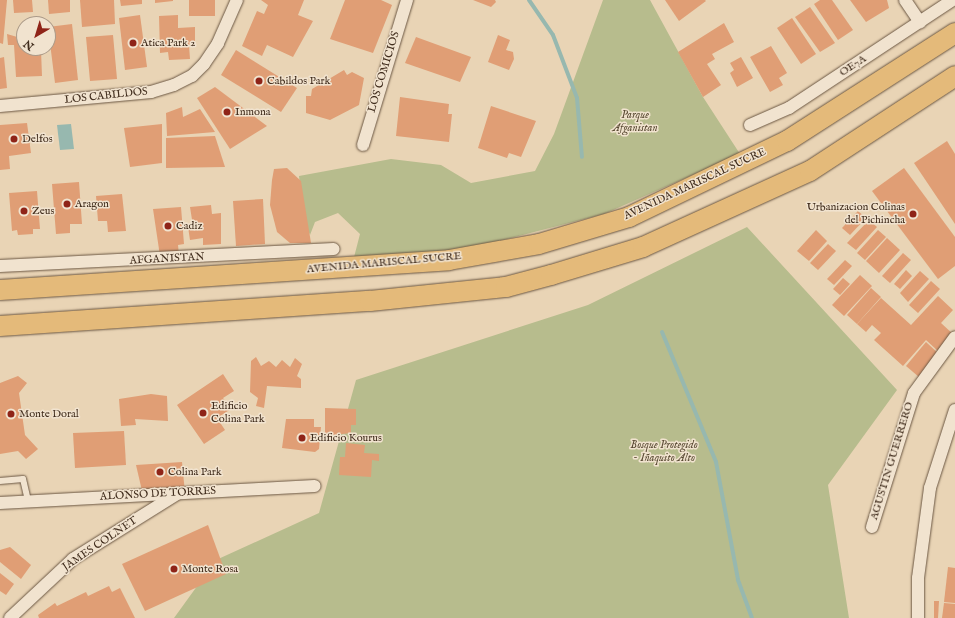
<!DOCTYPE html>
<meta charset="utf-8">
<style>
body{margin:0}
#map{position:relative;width:955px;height:618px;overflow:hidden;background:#e9d4b5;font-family:"IM FELL English",serif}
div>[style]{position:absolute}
.green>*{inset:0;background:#b7bc8d}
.water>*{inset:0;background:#97b8af}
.stream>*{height:4px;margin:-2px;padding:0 2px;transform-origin:2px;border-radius:2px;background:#97b8af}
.building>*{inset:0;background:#e09e75}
.roads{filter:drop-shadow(0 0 1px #6b5743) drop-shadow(0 0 1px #6b5743)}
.lane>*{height:6px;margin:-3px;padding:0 3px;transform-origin:3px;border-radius:3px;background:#f1e3cf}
.street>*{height:12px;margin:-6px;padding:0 6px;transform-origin:6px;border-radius:6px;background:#f1e3cf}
.primary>*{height:20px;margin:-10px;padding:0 10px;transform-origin:10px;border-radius:10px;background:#e4ba7a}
.dots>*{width:11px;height:11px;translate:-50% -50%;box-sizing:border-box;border:2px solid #f1e3cf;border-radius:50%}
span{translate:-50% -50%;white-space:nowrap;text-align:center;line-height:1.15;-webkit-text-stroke:3px #f1e3cf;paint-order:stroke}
.poi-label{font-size:11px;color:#412d1d}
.left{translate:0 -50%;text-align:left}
.right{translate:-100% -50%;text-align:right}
.street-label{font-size:11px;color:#412d1d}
.park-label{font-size:11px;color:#594a33;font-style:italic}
.north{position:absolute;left:16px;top:16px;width:40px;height:40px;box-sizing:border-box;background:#f1e3cf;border:1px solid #ab9a88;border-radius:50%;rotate:218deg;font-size:11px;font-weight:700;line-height:16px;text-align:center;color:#412d1d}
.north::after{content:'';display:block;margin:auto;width:14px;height:18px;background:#8f2418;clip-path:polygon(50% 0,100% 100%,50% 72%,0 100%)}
</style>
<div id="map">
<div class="green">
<i style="clip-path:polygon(603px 0,650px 0,703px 97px,740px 154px,604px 214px,472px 248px,352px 265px,360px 234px,338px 213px,315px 222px,310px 235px,303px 217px,299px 176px,391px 159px,441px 165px,471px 183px,535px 171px,554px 134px)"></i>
<i style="clip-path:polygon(747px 227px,897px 390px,828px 485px,849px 618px,174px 618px,216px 560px,319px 513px,356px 380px,588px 305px)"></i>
</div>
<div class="water">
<i style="clip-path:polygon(71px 124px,74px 149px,60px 150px,57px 125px)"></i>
</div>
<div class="stream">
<i style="left:529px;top:0;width:42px;rotate:55.6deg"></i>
<i style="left:553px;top:35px;width:67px;rotate:69.1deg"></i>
<i style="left:577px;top:98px;width:59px;rotate:85.2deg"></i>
<i style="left:662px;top:332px;width:141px;rotate:67.4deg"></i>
<i style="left:716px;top:462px;width:120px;rotate:79.4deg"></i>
<i style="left:738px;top:580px;width:40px;rotate:69.8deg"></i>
</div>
<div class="building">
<i style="clip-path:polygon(0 0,7px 0,3px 44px,0 43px)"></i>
<i style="clip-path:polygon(13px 0,32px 0,33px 12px,14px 13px)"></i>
<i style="clip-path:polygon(48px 0,70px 0,70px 12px,49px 14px)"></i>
<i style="clip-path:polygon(80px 0,114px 0,115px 24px,82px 27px)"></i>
<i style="clip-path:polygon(120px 0,142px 0,142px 4px,121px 6px)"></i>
<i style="clip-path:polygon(155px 0,173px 0,173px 1px,155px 3px)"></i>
<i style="clip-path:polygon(189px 0,215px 0,215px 16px,189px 16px)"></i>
<i style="clip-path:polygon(261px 0,304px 0,298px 15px,313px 21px,293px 57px,267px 45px,262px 56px,242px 46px,257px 11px,264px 14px,268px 5px)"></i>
<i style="clip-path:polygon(345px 0,381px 0,392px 5px,373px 53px,330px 39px)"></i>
<i style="clip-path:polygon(473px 0,495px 0,496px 2px,491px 7px)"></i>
<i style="clip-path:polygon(665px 0,705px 0,706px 1px,679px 21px)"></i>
<i style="clip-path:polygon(820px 0,832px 0,853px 30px,838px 40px,814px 4px)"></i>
<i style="clip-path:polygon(850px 0,887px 0,889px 8px,866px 22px)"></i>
<i style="clip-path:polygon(810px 7px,835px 43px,820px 52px,795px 17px)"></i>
<i style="clip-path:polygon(140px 15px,147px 67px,125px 70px,119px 18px)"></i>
<i style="clip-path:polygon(178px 15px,178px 28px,195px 27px,195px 41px,189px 45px,190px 59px,169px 60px,168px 52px,160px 53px,159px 16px)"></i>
<i style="clip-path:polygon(792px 18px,816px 54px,801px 64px,777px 28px)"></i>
<i style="clip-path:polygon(724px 23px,734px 42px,712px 54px,715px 59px,707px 64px,721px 85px,703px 97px,678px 52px)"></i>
<i style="clip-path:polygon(72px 24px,78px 80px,55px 83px,48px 27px)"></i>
<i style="clip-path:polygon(7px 34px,24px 39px,24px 48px,46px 48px,41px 50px,42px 76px,16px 77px,14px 45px,8px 45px)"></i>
<i style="clip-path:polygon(113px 35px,117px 79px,90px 81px,86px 37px)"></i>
<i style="clip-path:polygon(498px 35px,510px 40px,506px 50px,513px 52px,514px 59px,509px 70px,488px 62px)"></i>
<i style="clip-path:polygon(416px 37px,471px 57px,460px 82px,405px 63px)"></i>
<i style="clip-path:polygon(771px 46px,787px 73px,779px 78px,783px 85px,770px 92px,750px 57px)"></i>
<i style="clip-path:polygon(236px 50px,297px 88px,281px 112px,221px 75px)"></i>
<i style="clip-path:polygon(4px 57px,7px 88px,0 89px,0 58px)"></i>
<i style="clip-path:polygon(741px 57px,753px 78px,737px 87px,730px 73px,734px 70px,730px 63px)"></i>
<i style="clip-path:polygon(344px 70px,347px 75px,352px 72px,364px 78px,359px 105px,330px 120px,306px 113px,306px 96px,311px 96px,312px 89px)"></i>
<i style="clip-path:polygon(215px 87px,267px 126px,230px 149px,197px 98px)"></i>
<i style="clip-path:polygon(400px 97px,449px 104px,448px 114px,452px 114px,449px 142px,396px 136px)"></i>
<i style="clip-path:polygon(491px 106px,536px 121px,521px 157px,509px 153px,507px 158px,478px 148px)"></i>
<i style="clip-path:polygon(182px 107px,183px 117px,200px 109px,215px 132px,167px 136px,166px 113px)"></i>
<i style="clip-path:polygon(27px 123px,31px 153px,9px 156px,10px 169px,0 170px,0 125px)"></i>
<i style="clip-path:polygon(162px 124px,162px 163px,130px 167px,124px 128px)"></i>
<i style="clip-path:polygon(215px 136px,225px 167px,166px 168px,166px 138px)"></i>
<i style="clip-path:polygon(947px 141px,955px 154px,955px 224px,914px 163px)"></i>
<i style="clip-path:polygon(287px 168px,301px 181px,311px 243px,290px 243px,277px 232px,270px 205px,272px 180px,274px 169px)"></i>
<i style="clip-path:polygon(904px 168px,955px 237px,955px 266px,938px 279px,872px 191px)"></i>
<i style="clip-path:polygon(79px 182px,82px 224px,70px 224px,70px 233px,56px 234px,52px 184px)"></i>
<i style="clip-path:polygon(37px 191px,40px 229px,33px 229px,33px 234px,18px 235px,17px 230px,12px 231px,9px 193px)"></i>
<i style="clip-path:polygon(122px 194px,126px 231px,108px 232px,107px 221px,98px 221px,96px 196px)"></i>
<i style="clip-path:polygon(263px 199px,265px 244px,236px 246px,233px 201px)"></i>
<i style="clip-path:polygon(211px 205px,212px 214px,221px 213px,221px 244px,203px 245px,203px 238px,190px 240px,188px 227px,193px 226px,190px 207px)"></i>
<i style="clip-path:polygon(181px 207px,184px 244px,178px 245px,179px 255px,160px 256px,153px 209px)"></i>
<i style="clip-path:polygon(858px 211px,866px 218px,850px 235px,842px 228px)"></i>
<i style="clip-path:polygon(869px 220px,877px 227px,856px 250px,847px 243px)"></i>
<i style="clip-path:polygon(816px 230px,827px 241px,809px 261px,797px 251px)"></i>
<i style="clip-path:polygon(878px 230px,886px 237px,865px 260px,857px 253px)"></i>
<i style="clip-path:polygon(887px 238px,900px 250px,879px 273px,866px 261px)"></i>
<i style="clip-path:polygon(828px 244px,836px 251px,818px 270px,810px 263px)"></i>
<i style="clip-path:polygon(903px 253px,911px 260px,890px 283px,882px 276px)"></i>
<i style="clip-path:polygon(845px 260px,852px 266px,834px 285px,827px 279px)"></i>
<i style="clip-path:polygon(906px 270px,912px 276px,900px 289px,894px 284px)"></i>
<i style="clip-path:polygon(920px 271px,929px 279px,908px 302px,900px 293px)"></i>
<i style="clip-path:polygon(860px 275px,872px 286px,844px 316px,832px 305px)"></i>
<i style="clip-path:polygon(843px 278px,850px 284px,840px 295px,833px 289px)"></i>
<i style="clip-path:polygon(931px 281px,940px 289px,918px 313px,909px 305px)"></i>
<i style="clip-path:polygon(871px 288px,881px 297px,857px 324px,847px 315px)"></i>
<i style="clip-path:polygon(938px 296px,953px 310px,941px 323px,954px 335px,939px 352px,926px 340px,903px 366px,874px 340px,881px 333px,872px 325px,866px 332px,857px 324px,881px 298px,911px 325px)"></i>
<i style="clip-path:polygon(926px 342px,939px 354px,919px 377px,906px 366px)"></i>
<i style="clip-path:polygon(256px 357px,261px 366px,269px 361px,276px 367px,282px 360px,290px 367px,295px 358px,302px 364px,297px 376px,301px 379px,301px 388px,267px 386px,264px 408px,256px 406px,258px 398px,250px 392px,251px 361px)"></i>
<i style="clip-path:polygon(223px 374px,234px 391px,223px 398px,231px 409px,217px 418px,225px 430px,204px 444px,177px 405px)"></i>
<i style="clip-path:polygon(18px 376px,27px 383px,19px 393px,25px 435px,38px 449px,26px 459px,18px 451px,0 454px,0 383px)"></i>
<i style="clip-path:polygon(151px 394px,167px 396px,168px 421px,135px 419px,136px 425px,121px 426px,119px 399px)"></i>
<i style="clip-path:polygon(325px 408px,356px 409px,356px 425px,351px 425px,351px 433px,325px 436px)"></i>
<i style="clip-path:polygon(286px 419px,314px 419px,314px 427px,321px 427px,319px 449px,315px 452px,282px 448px)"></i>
<i style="clip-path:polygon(124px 431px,126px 465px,75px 468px,73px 433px)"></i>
<i style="clip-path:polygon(346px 443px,365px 445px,364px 453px,379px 454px,379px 461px,372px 460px,371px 477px,339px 475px,340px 457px,345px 457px)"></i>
<i style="clip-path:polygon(182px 462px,185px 493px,143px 495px,136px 465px)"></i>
<i style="clip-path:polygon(208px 525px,226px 574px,145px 611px,122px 564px)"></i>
<i style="clip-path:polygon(10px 547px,31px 565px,21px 579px,0 562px,0 550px)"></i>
<i style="clip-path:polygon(948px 567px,955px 568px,955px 603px,944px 602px)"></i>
<i style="clip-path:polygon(0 573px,14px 584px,6px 595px,0 591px)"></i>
<i style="clip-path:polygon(109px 586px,112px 592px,120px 588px,135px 618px,39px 618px,38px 615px,55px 603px,57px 606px,86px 592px,88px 596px)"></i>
<i style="clip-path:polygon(934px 601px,939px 601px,938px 618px,934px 618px)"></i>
<i style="clip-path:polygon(944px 603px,955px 604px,955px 618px,942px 618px)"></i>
</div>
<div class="roads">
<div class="lane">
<i style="left:0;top:481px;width:23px;rotate:-5deg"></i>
<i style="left:23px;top:479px;width:23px;rotate:77deg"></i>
</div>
<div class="street">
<i style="left:905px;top:0;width:27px;rotate:56deg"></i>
<i style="left:0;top:106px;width:152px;rotate:-5.3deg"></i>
<i style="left:151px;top:92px;width:24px;rotate:-17deg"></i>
<i style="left:174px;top:85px;width:20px;rotate:-27deg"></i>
<i style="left:192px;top:76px;width:17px;rotate:-45deg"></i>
<i style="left:204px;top:64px;width:25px;rotate:-56deg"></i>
<i style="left:218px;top:43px;width:47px;rotate:-66.2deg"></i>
<i style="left:750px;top:125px;width:43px;rotate:-23.6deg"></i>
<i style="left:789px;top:108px;width:196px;rotate:-33.4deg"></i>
<i style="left:363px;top:145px;width:152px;rotate:-73.1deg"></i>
<i style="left:0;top:266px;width:334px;rotate:-2.9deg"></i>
<i style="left:0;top:503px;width:315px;rotate:-3.1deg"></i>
<i style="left:872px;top:527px;width:140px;rotate:-72.6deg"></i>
<i style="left:914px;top:393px;width:69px;rotate:-53.8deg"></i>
<i style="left:10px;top:618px;width:86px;rotate:-43.1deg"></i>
<i style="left:73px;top:559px;width:123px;rotate:-32deg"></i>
<i style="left:918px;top:618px;width:40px;rotate:-90deg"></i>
<i style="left:918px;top:578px;width:91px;rotate:-82.4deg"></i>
<i style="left:930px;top:488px;width:82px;rotate:-72.2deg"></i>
</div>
<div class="primary">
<i style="left:0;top:290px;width:450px;rotate:-3.8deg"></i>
<i style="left:449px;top:260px;width:91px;rotate:-10.1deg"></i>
<i style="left:539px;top:244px;width:94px;rotate:-16.7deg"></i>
<i style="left:629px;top:217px;width:175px;rotate:-25.7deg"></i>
<i style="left:787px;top:141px;width:200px;rotate:-32.7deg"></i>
<i style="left:0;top:326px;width:371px;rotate:-3.9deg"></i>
<i style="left:370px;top:301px;width:137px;rotate:-5.9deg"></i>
<i style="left:506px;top:287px;width:47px;rotate:-14.9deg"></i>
<i style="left:551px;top:275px;width:96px;rotate:-16.9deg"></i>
<i style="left:643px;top:247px;width:183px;rotate:-24.5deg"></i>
<i style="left:810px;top:171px;width:173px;rotate:-33.2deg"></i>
</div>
</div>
<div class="dots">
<i style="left:133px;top:43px;background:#8f2418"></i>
<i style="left:259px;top:81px;background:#8f2418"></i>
<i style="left:227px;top:112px;background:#8f2418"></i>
<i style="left:14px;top:139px;background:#8f2418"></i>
<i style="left:67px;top:204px;background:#8f2418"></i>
<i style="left:24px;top:211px;background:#8f2418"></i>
<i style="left:913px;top:214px;background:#8f2418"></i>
<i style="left:168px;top:226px;background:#8f2418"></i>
<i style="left:203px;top:413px;background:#8f2418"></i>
<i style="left:11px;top:414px;background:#8f2418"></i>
<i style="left:302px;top:438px;background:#8f2418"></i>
<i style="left:160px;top:472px;background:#8f2418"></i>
<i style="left:174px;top:569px;background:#8f2418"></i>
</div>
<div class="poi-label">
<span class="left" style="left:141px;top:43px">Atica Park 2</span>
<span class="left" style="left:267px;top:81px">Cabildos Park</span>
<span class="left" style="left:235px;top:112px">Inmona</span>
<span class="left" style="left:22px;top:139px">Delfos</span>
<span class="left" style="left:75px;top:204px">Aragon</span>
<span class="right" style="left:905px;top:214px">Urbanizacion Colinas<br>del Pichincha</span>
<span class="left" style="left:32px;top:211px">Zeus</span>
<span class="left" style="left:176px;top:226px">Cadiz</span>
<span class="left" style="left:211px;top:413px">Edificio<br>Colina Park</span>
<span class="left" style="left:19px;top:414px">Monte Doral</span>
<span class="left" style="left:310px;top:438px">Edificio Kourus</span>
<span class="left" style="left:168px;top:472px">Colina Park</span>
<span class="left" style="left:182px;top:569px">Monte Rosa</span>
</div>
<div class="street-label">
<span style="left:853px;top:66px;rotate:-33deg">OE7A</span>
<span style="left:384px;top:72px;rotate:-73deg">LOS COMICIOS</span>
<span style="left:106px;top:96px;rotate:-6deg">LOS CABILDOS</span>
<span style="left:695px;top:184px;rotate:-25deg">AVENIDA MARISCAL SUCRE</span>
<span style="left:167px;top:259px;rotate:-3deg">AFGANISTAN</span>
<span style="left:384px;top:263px;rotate:-5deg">AVENIDA MARISCAL SUCRE</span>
<span style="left:892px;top:461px;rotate:-73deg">AGUSTIN GUERRERO</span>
<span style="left:158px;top:494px;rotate:-3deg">ALONSO DE TORRES</span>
<span style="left:100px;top:544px;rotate:-34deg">JAMES COLNET</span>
</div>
<div class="park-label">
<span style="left:635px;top:122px">Parque<br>Afganistan</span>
<span style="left:664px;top:452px">Bosque Protegido<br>- Iñaquito Alto</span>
</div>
<div class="north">N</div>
</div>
